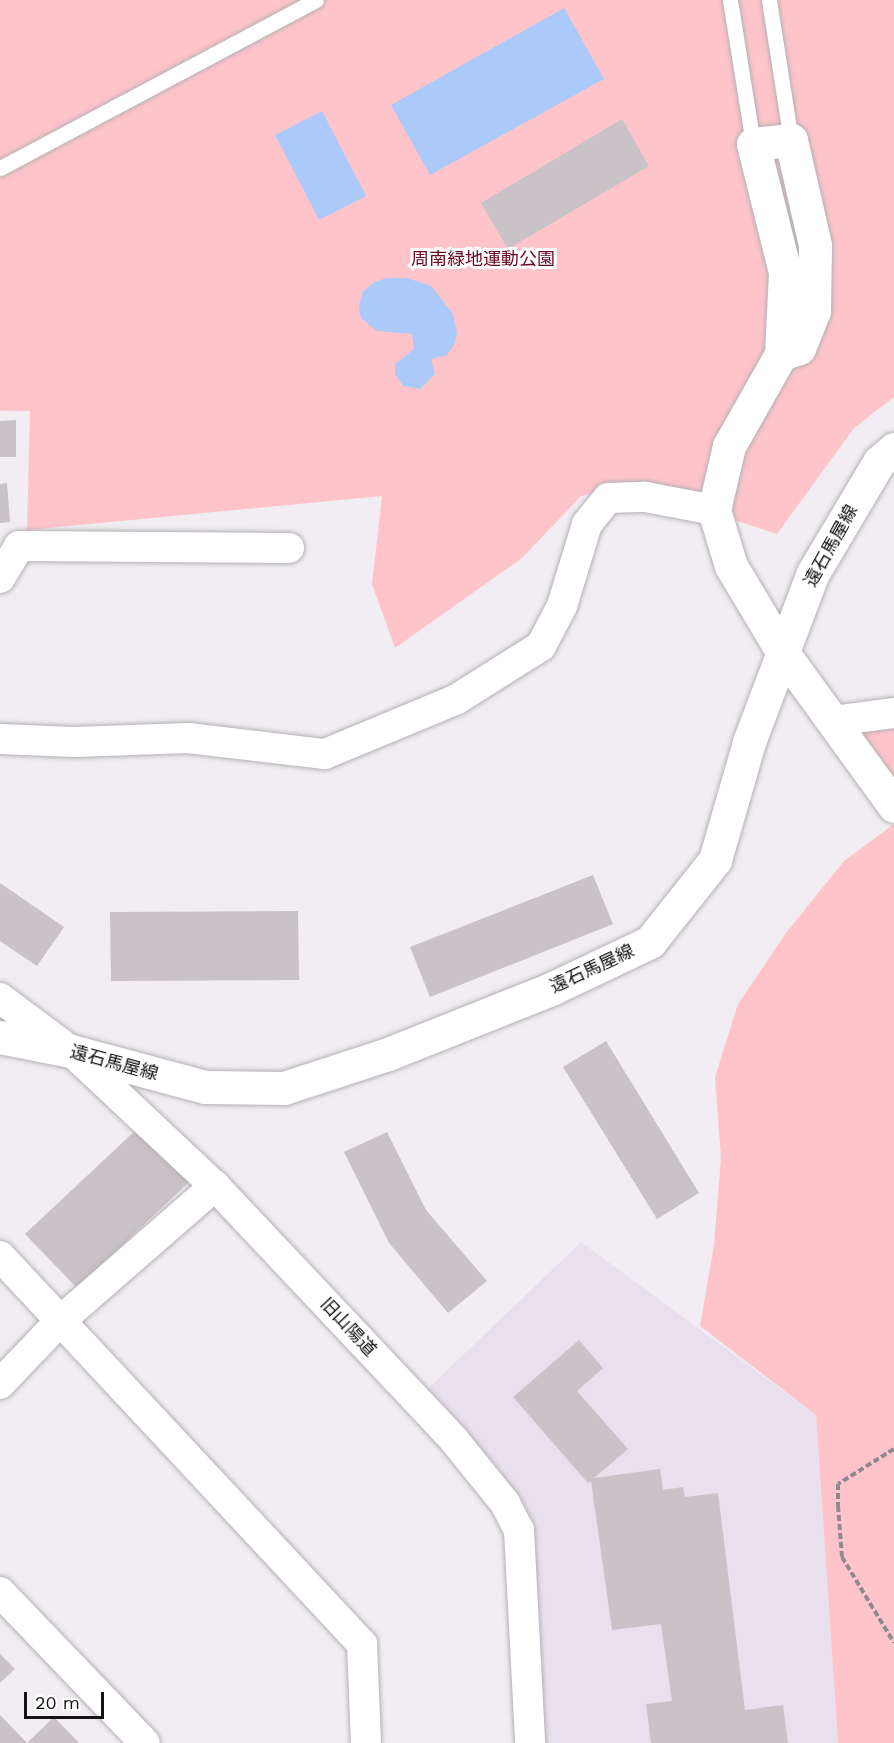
<!DOCTYPE html>
<meta charset="utf-8">
<style>
body{margin:0}
#map{position:relative;width:894px;height:1743px;overflow:hidden;background:#f1edf2;font-family:"Work Sans","Noto Sans JP",sans-serif}
div>[style]{position:absolute}
.built>*{inset:0;background:#e8e0ec}
.green>*{inset:0;background:#ffc4ca}
.water>*{inset:0;background:#abc9f9}
.building>*{inset:0;background:#c9c2c6}
.path>*{height:4px;margin-top:-2px;transform-origin:0;background:repeating-linear-gradient(90deg,#8e8b8f 0 6px,transparent 0 9px)}
.roads{filter:drop-shadow(0 0 2px #b4b1b6) drop-shadow(0 0 2px #b4b1b6)}
.service>*{height:15px;margin:-7.5px;padding:0 7.5px;transform-origin:7.5px;border-radius:7.5px;background:#fff}
.minor>*{height:30px;margin:-15px;padding:0 15px;transform-origin:15px;border-radius:15px;background:#fff}
.tertiary>*{height:33px;margin:-16.5px;padding:0 16.5px;transform-origin:16.5px;border-radius:16.5px;background:#fff}
span{translate:-50% -50%;white-space:nowrap;text-align:center;line-height:1.15;-webkit-text-stroke:6px #fff;paint-order:stroke}
.park-label{font-size:18px;color:#660823}
.street-label{font-size:18px;color:#141214}
.scale{position:absolute;left:24px;top:1692px;width:80px;height:27px;box-sizing:border-box;border:3px solid #141214;border-top:0;padding-left:8px;font-size:18px;line-height:21px;white-space:nowrap;color:#141214;-webkit-text-stroke:4px #fff;paint-order:stroke}
</style>
<div id="map">
<div class="built">
<i style="clip-path:polygon(581px 1242px,816px 1415px,838px 1743px,542px 1743px,527px 1524px,414px 1402px)"></i>
</div>
<div class="green">
<i style="clip-path:polygon(0 0,894px 0,894px 397px,854px 428px,777px 534px,627px 485px,581px 496px,522px 558px,395px 648px,372px 584px,382px 496px,27px 530px,30px 411px,0 411px)"></i>
<i style="clip-path:polygon(894px 713px,894px 800px,835px 723px)"></i>
<i style="clip-path:polygon(894px 824px,894px 1743px,838px 1743px,816px 1415px,700px 1326px,714px 1245px,721px 1158px,715px 1077px,738px 1004px,786px 933px,844px 861px)"></i>
</div>
<div class="water">
<i style="clip-path:polygon(564px 8px,604px 79px,430px 175px,391px 105px)"></i>
<i style="clip-path:polygon(322px 111px,366px 196px,319px 220px,275px 135px)"></i>
<i style="clip-path:polygon(387px 278px,407px 278px,431px 286px,453px 314px,457px 333px,455px 343px,447px 355px,431px 359px,435px 374px,420px 389px,403px 386px,395px 374px,395px 364px,414px 349px,412px 334px,377px 331px,361px 318px,359px 308px,362px 293px,374px 282px)"></i>
</div>
<div class="building">
<i style="clip-path:polygon(622px 119px,649px 166px,508px 249px,481px 203px)"></i>
<i style="clip-path:polygon(16px 420px,16px 457px,0 457px,0 421px)"></i>
<i style="clip-path:polygon(7px 483px,10px 522px,0 523px,0 484px)"></i>
<i style="clip-path:polygon(593px 875px,613px 924px,430px 997px,410px 947px)"></i>
<i style="clip-path:polygon(0 883px,64px 927px,37px 966px,0 941px)"></i>
<i style="clip-path:polygon(298px 911px,299px 980px,111px 981px,110px 912px)"></i>
<i style="clip-path:polygon(606px 1041px,699px 1193px,657px 1219px,563px 1067px)"></i>
<i style="clip-path:polygon(138px 1128px,189px 1182px,77px 1288px,25px 1234px)"></i>
<i style="clip-path:polygon(387px 1132px,426px 1210px,487px 1281px,448px 1313px,389px 1243px,344px 1152px)"></i>
<i style="clip-path:polygon(579px 1340px,603px 1368px,577px 1391px,628px 1449px,594px 1478px,660px 1469px,663px 1490px,683px 1487px,685px 1497px,718px 1493px,745px 1710px,783px 1705px,788px 1743px,651px 1743px,646px 1704px,672px 1701px,661px 1624px,612px 1630px,591px 1481px,588px 1483px,513px 1397px)"></i>
<i style="clip-path:polygon(0 1654px,15px 1669px,0 1683px)"></i>
<i style="clip-path:polygon(0 1715px,27px 1743px,54px 1717px,79px 1743px,0 1743px)"></i>
</div>
<div class="path">
<i style="left:894px;top:1449px;width:66px;rotate:148deg"></i>
<i style="left:838px;top:1484px;width:22px;rotate:90deg"></i>
<i style="left:838px;top:1506px;width:51px;rotate:85.5deg"></i>
<i style="left:842px;top:1557px;width:100px;rotate:58.8deg"></i>
</div>
<div class="roads">
<div class="service">
<i style="left:730px;top:0;width:146px;rotate:80.9deg"></i>
<i style="left:769px;top:0;width:142px;rotate:81.1deg"></i>
<i style="left:0;top:168px;width:358px;rotate:-28deg"></i>
</div>
<div class="minor">
<i style="left:0;top:578px;width:37px;rotate:-59deg"></i>
<i style="left:19px;top:546px;width:270px;rotate:0.4deg"></i>
<i style="left:834px;top:721px;width:61px;rotate:-7.6deg"></i>
<i style="left:0;top:739px;width:74px;rotate:2.3deg"></i>
<i style="left:74px;top:742px;width:114px;rotate:-2deg"></i>
<i style="left:188px;top:738px;width:138px;rotate:6.7deg"></i>
<i style="left:325px;top:754px;width:143px;rotate:-22.6deg"></i>
<i style="left:457px;top:699px;width:99px;rotate:-32.2deg"></i>
<i style="left:541px;top:646px;width:45px;rotate:-62.3deg"></i>
<i style="left:562px;top:606px;width:86px;rotate:-73deg"></i>
<i style="left:587px;top:524px;width:33px;rotate:-51deg"></i>
<i style="left:608px;top:498px;width:38px;rotate:-2deg"></i>
<i style="left:646px;top:497px;width:69px;rotate:10.8deg"></i>
<i style="left:0;top:998px;width:89px;rotate:36.7deg"></i>
<i style="left:71px;top:1051px;width:197px;rotate:43.2deg"></i>
<i style="left:215px;top:1186px;width:349px;rotate:46.7deg"></i>
<i style="left:454px;top:1440px;width:81px;rotate:51deg"></i>
<i style="left:505px;top:1503px;width:30px;rotate:63deg"></i>
<i style="left:519px;top:1530px;width:213px;rotate:87deg"></i>
<i style="left:0;top:1256px;width:531px;rotate:46.99deg"></i>
<i style="left:362px;top:1644px;width:99px;rotate:87.7deg"></i>
<i style="left:0;top:1384px;width:87px;rotate:-46.4deg"></i>
<i style="left:60px;top:1321px;width:206px;rotate:-41.1deg"></i>
<i style="left:0;top:1592px;width:209px;rotate:46.2deg"></i>
</div>
<div class="tertiary">
<i style="left:781px;top:354px;width:19px;rotate:-18deg"></i>
<i style="left:799px;top:348px;width:40px;rotate:-68deg"></i>
<i style="left:814px;top:311px;width:66px;rotate:-89.1deg"></i>
<i style="left:815px;top:245px;width:108px;rotate:-102.9deg"></i>
<i style="left:791px;top:140px;width:38px;rotate:174deg"></i>
<i style="left:753px;top:144px;width:132px;rotate:76deg"></i>
<i style="left:785px;top:272px;width:82px;rotate:92.8deg"></i>
<i style="left:781px;top:354px;width:106px;rotate:119.5deg"></i>
<i style="left:729px;top:446px;width:66px;rotate:103.2deg"></i>
<i style="left:714px;top:510px;width:59px;rotate:73.1deg"></i>
<i style="left:731px;top:566px;width:101px;rotate:59.1deg"></i>
<i style="left:783px;top:653px;width:189px;rotate:54deg"></i>
<i style="left:0;top:1037px;width:72px;rotate:11.2deg"></i>
<i style="left:71px;top:1051px;width:139px;rotate:15deg"></i>
<i style="left:205px;top:1087px;width:79px;rotate:0.7deg"></i>
<i style="left:284px;top:1088px;width:109px;rotate:-18.1deg"></i>
<i style="left:388px;top:1054px;width:175px;rotate:-21.7deg"></i>
<i style="left:551px;top:989px;width:110px;rotate:-25.4deg"></i>
<i style="left:650px;top:942px;width:105px;rotate:-51.6deg"></i>
<i style="left:715px;top:860px;width:123px;rotate:-73.9deg"></i>
<i style="left:749px;top:742px;width:181px;rotate:-69.3deg"></i>
<i style="left:813px;top:573px;width:129px;rotate:-59.3deg"></i>
<i style="left:879px;top:462px;width:20px;rotate:-41deg"></i>
</div>
</div>
<div class="park-label">
<span style="left:483px;top:259px">周南緑地運動公園</span>
</div>
<div class="street-label">
<span style="left:831px;top:546px;rotate:-61deg">遠石馬屋線</span>
<span style="left:592px;top:969px;rotate:-25deg">遠石馬屋線</span>
<span style="left:114px;top:1063px;rotate:15deg">遠石馬屋線</span>
<span style="left:348px;top:1327px;rotate:47deg">旧山陽道</span>
</div>
<div class="scale">20 m</div>
</div>
